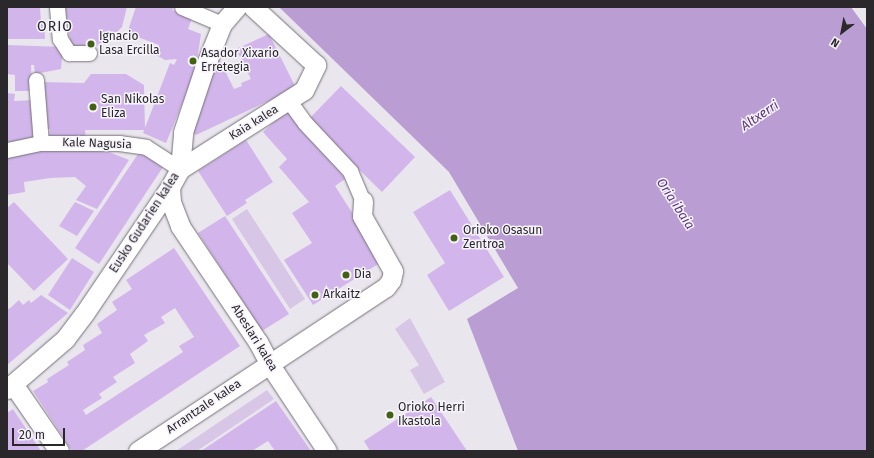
<!DOCTYPE html>
<style>
body{margin:0}
#map{position:relative;width:874px;height:458px;overflow:hidden;background:#eae6ee;font-family:"Fira Sans",sans-serif}
div>[style]{position:absolute}
.green>*{inset:0;background:#d8c6e7}
.water>*{inset:0;background:#ba9dd2}
.building>*{inset:0;background:#d2b6eb}
.roads{filter:drop-shadow(0 0 1px #757178) drop-shadow(0 0 1px #757178)}
.pedestrian>*{height:15px;margin:-7.5px;padding:0 7.5px;transform-origin:7.5px;border-radius:7.5px;background:#fff}
.minor>*{height:19px;margin:-9.5px;padding:0 9.5px;transform-origin:9.5px;border-radius:9.5px;background:#fff}
.dots>*{width:11px;height:11px;translate:-50% -50%;box-sizing:border-box;border:2px solid #f7f3fb;border-radius:50%}
span{translate:-50% -50%;white-space:nowrap;text-align:center;line-height:1.15;-webkit-text-stroke:3px #f7f3fb;paint-order:stroke}
.poi-label{font-size:12px;color:#2a282b}
.left{translate:0 -50%;text-align:left}
.street-label{font-size:12px;color:#2a282b}
.water-label{font-size:13px;color:#5a3576;font-style:italic}
.quarter-label{font-size:14px;color:#2a282b;letter-spacing:1px}
.frame{position:absolute;inset:0;border:8px solid #2a282b;pointer-events:none}
.north{position:absolute;left:822px;top:12px;width:40px;height:40px;-webkit-text-stroke:3px #f7f3fb;paint-order:stroke;rotate:212deg;font-size:11px;font-weight:700;line-height:16px;text-align:center;color:#2a282b}
.north::after{content:'';display:block;margin:auto;width:14px;height:18px;background:#2a282b;clip-path:polygon(50% 0,100% 100%,50% 72%,0 100%)}
.scale{position:absolute;left:12px;top:428px;width:53px;height:18px;box-sizing:border-box;border:2px solid #2a282b;border-top:0;padding-left:5px;font-size:12px;line-height:14px;white-space:nowrap;color:#2a282b;-webkit-text-stroke:3px #f7f3fb;paint-order:stroke}
</style>
<div id="map">
<div class="green">
<i style="clip-path:polygon(247px 209px,305px 299px,290px 309px,232px 219px)"></i>
<i style="clip-path:polygon(410px 318px,445px 382px,424px 394px,410px 370px,419px 365px,395px 329px)"></i>
<i style="clip-path:polygon(267px 390px,274px 399px,197px 451px,176px 451px)"></i>
</div>
<div class="water">
<i style="clip-path:polygon(279px 7px,851px 7px,867px 29px,867px 451px,518px 451px,467px 319px,518px 288px,449px 172px)"></i>
</div>
<div class="building">
<i style="clip-path:polygon(7px 7px,40px 7px,41px 22px,44px 22px,45px 39px,7px 39px)"></i>
<i style="clip-path:polygon(65px 7px,127px 7px,122px 27px,114px 35px,95px 47px,71px 47px)"></i>
<i style="clip-path:polygon(136px 7px,173px 8px,172px 10px,192px 18px,188px 29px,201px 34px,195px 73px,166px 143px,143px 133px,170px 63px,174px 65px,177px 59px,165px 60px,156px 55px,159px 45px,127px 33px)"></i>
<i style="clip-path:polygon(269px 34px,296px 88px,196px 135px,189px 130px,211px 64px,219px 59px,234px 89px,242px 86px,241px 83px,251px 79px,236px 49px)"></i>
<i style="clip-path:polygon(7px 45px,63px 47px,61px 69px,35px 74px,34px 65px,31px 65px,32px 91px,15px 91px,15px 75px,7px 74px)"></i>
<i style="clip-path:polygon(91px 74px,126px 74px,144px 85px,145px 130px,85px 130px,86px 140px,50px 138px,50px 129px,43px 129px,42px 82px,84px 83px)"></i>
<i style="clip-path:polygon(341px 86px,415px 157px,382px 192px,308px 120px)"></i>
<i style="clip-path:polygon(7px 93px,15px 94px,14px 101px,34px 100px,33px 142px,7px 146px)"></i>
<i style="clip-path:polygon(288px 109px,327px 150px,345px 179px,335px 186px,383px 261px,313px 305px,284px 260px,312px 243px,292px 213px,309px 202px,279px 167px,287px 159px,263px 132px)"></i>
<i style="clip-path:polygon(246px 140px,273px 182px,245px 200px,247px 203px,227px 216px,198px 171px)"></i>
<i style="clip-path:polygon(45px 148px,109px 152px,129px 160px,97px 209px,76px 200px,86px 186px,75px 177px,50px 178px,24px 182px,25px 192px,7px 195px,7px 154px)"></i>
<i style="clip-path:polygon(140px 151px,163px 167px,99px 264px,75px 248px)"></i>
<i style="clip-path:polygon(450px 190px,504px 277px,449px 311px,427px 275px,445px 263px,413px 212px)"></i>
<i style="clip-path:polygon(14px 202px,68px 259px,34px 291px,7px 263px,7px 208px)"></i>
<i style="clip-path:polygon(75px 202px,94px 211px,77px 236px,59px 226px)"></i>
<i style="clip-path:polygon(225px 216px,289px 314px,262px 331px,198px 233px)"></i>
<i style="clip-path:polygon(evenodd,174px 248px,240px 346px,82px 451px,72px 451px,33px 391px,48px 382px,47px 379px,69px 365px,67px 362px,85px 350px,83px 345px,102px 333px,97px 324px,117px 310px,112px 302px,132px 289px,126px 280px,174px 248px,175px 308px,194px 337px,179px 346px,183px 352px,86px 415px,83px 410px,102px 398px,99px 394px,117px 382px,113px 377px,135px 363px,130px 354px,148px 341px,144px 335px,165px 323px,161px 317px,175px 308px)"></i>
<i style="clip-path:polygon(72px 258px,94px 272px,70px 310px,48px 295px)"></i>
<i style="clip-path:polygon(41px 295px,68px 313px,7px 365px,7px 308px,9px 309px,19px 300px,23px 305px,29px 300px,31px 303px)"></i>
<i style="clip-path:polygon(431px 397px,467px 451px,370px 451px,364px 441px)"></i>
<i style="clip-path:polygon(276px 401px,311px 451px,275px 451px,268px 441px,252px 451px,201px 451px)"></i>
<i style="clip-path:polygon(13px 409px,41px 451px,7px 451px,7px 413px)"></i>
</div>
<div class="roads">
<div class="pedestrian">
<i style="left:57px;top:7px;width:32px;rotate:85deg"></i>
<i style="left:60px;top:39px;width:17px;rotate:57deg"></i>
<i style="left:69px;top:53px;width:20px"></i>
<i style="left:182px;top:7px;width:43px;rotate:23deg"></i>
<i style="left:36px;top:80px;width:63px;rotate:85.5deg"></i>
<i style="left:289px;top:101px;width:27px;rotate:54deg"></i>
<i style="left:305px;top:123px;width:66px;rotate:46.8deg"></i>
<i style="left:350px;top:171px;width:33px;rotate:67deg"></i>
<i style="left:7px;top:150px;width:35px;rotate:-12deg"></i>
<i style="left:41px;top:143px;width:78px"></i>
<i style="left:119px;top:143px;width:27px;rotate:8deg"></i>
<i style="left:146px;top:147px;width:40px;rotate:32.9deg"></i>
</div>
<div class="minor">
<i style="left:180px;top:169px;width:147px;rotate:-32.5deg"></i>
<i style="left:304px;top:90px;width:28px;rotate:-64deg"></i>
<i style="left:316px;top:65px;width:86px;rotate:-137.4deg"></i>
<i style="left:170px;top:187px;width:15px;rotate:86deg"></i>
<i style="left:171px;top:202px;width:26px;rotate:69deg"></i>
<i style="left:180px;top:226px;width:140px;rotate:56.1deg"></i>
<i style="left:258px;top:342px;width:26px;rotate:62deg"></i>
<i style="left:270px;top:365px;width:103px;rotate:56.5deg"></i>
<i style="left:13px;top:384px;width:81px;rotate:55.5deg"></i>
<i style="left:7px;top:389px;width:77px;rotate:-40.8deg"></i>
<i style="left:65px;top:339px;width:31px;rotate:-53deg"></i>
<i style="left:84px;top:314px;width:153px;rotate:-55.9deg"></i>
<i style="left:170px;top:187px;width:21px;rotate:-61deg"></i>
<i style="left:180px;top:169px;width:37px;rotate:-85deg"></i>
<i style="left:183px;top:132px;width:66px;rotate:-71.6deg"></i>
<i style="left:204px;top:69px;width:48px;rotate:-68.2deg"></i>
<i style="left:222px;top:24px;width:23px;rotate:-49deg"></i>
<i style="left:138px;top:451px;width:297px;rotate:-33.5deg"></i>
<i style="left:386px;top:287px;width:9px;rotate:-54deg"></i>
<i style="left:391px;top:280px;width:9px;rotate:-77deg"></i>
<i style="left:393px;top:271px;width:63px;rotate:-119.4deg"></i>
<i style="left:362px;top:216px;width:15px;rotate:-86deg"></i>
</div>
</div>
<div class="dots">
<i style="left:91px;top:44px;background:#436113"></i>
<i style="left:193px;top:61px;background:#436113"></i>
<i style="left:93px;top:107px;background:#436113"></i>
<i style="left:454px;top:238px;background:#436113"></i>
<i style="left:346px;top:275px;background:#436113"></i>
<i style="left:315px;top:295px;background:#436113"></i>
<i style="left:390px;top:415px;background:#436113"></i>
</div>
<div class="poi-label">
<span class="left" style="left:99px;top:44px">Ignacio<br>Lasa Ercilla</span>
<span class="left" style="left:201px;top:61px">Asador Xixario<br>Erretegia</span>
<span class="left" style="left:101px;top:107px">San Nikolas<br>Eliza</span>
<span class="left" style="left:463px;top:238px">Orioko Osasun<br>Zentroa</span>
<span class="left" style="left:354px;top:275px">Dia</span>
<span class="left" style="left:323px;top:295px">Arkaitz</span>
<span class="left" style="left:398px;top:415px">Orioko Herri<br>Ikastola</span>
</div>
<div class="street-label">
<span style="left:254px;top:123px;rotate:-32deg">Kaia kalea</span>
<span style="left:97px;top:144px;rotate:2deg">Kale Nagusia</span>
<span style="left:145px;top:223px;rotate:-57deg">Eusko Gudarien kalea</span>
<span style="left:254px;top:338px;rotate:58deg">Abeslari kalea</span>
<span style="left:204px;top:407px;rotate:-34deg">Arrantzale kalea</span>
</div>
<div class="water-label">
<span style="left:760px;top:116px;rotate:-34deg">Altxerri</span>
<span style="left:675px;top:204px;rotate:57deg">Oria ibaia</span>
</div>
<div class="quarter-label">
<span style="left:55px;top:27px">ORIO</span>
</div>
<div class="frame"></div>
<div class="north">N</div>
<div class="scale">20 m</div>
</div>
